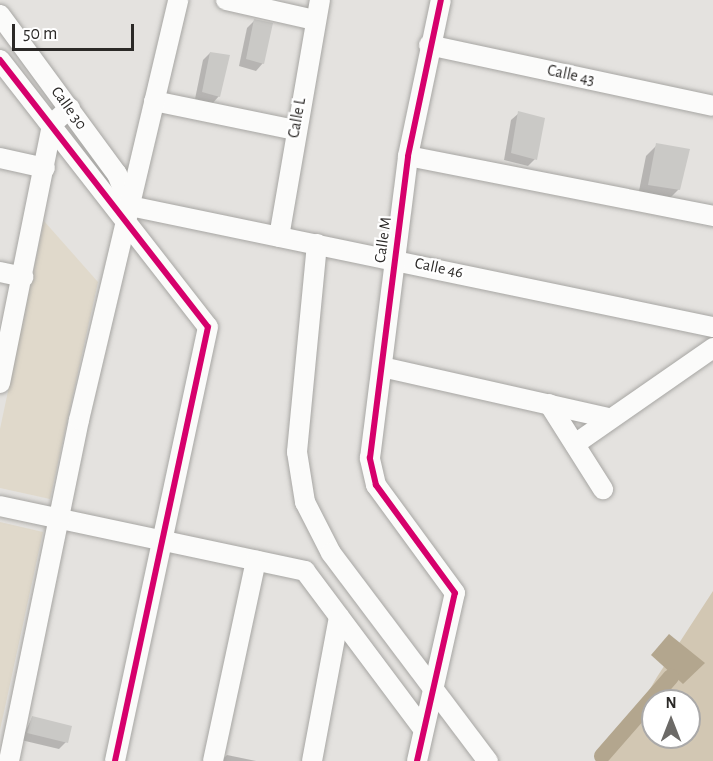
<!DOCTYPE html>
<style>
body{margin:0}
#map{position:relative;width:713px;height:761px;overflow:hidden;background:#e4e2df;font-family:"Alegreya Sans",sans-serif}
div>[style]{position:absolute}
.green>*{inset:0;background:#e0d9cb}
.forest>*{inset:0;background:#d2c7b3}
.water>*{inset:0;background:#b3a68e}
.shadow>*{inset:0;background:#0003}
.canal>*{height:16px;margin:-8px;padding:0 8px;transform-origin:8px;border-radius:8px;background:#b3a68e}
.building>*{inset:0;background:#cac9c6}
.roads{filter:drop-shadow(0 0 2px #a7a6a3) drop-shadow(0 0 2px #a7a6a3)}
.minor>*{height:20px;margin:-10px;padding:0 10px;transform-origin:10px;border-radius:10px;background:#fbfbfa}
.cycleway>*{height:6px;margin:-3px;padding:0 3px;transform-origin:3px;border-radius:3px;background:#d6006c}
span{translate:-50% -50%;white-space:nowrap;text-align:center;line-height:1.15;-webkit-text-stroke:4.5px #fff;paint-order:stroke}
.street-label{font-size:16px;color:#2b2927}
.north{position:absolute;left:641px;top:689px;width:60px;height:60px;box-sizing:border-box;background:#fff;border:2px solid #aaa9a9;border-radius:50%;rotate:0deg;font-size:16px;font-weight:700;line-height:24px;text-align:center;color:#2b2927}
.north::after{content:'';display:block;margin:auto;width:21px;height:27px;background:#6c6a67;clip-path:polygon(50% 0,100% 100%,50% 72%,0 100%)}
.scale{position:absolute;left:12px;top:24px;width:122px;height:27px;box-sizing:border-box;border:3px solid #2b2927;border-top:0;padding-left:8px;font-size:18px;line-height:21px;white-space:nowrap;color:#2b2927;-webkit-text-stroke:4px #fff;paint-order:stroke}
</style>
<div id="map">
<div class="green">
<i style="clip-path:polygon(44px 221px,98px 282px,50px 499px,0 488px,0 429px)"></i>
<i style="clip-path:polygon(0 522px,43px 532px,0 730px)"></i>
</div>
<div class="forest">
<i style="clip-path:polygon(evenodd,713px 591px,713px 761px,608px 761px,657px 677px,713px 591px,653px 701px,689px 701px,689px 737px,653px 737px,653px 701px)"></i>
</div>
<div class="water">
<i style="clip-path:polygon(669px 634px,705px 663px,683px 684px,651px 655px)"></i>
</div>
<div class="shadow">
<i style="clip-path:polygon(254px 21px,263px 63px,256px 71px,239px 66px,247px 28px)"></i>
<i style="clip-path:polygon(210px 53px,219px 96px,212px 104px,195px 99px,203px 60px)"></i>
<i style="clip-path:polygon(519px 113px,535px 159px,528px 166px,504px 160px,511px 120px)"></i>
<i style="clip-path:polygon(657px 145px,679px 189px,668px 200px,638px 196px,646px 156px)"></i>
<i style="clip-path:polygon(32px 718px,66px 742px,59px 749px,21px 740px)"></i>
<i style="clip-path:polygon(227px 755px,256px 761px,221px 761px)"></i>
</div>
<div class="canal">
<i style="left:602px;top:756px;width:105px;rotate:-48.9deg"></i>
</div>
<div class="building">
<i style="clip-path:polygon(254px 19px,273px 23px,264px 64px,246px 59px)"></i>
<i style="clip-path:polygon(210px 52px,230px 55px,220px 97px,202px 92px)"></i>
<i style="clip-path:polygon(518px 111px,545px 118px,537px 160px,511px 153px)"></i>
<i style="clip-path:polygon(656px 143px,690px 149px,680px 190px,648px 185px)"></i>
<i style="clip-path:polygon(32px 716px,72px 726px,68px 743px,27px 733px)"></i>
</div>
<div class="roads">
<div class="minor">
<i style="left:226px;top:0;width:91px;rotate:12.7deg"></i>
<i style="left:0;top:15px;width:197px;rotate:53.7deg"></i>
<i style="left:117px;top:174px;width:35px;rotate:68deg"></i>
<i style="left:429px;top:45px;width:290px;rotate:12.1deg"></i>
<i style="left:0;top:60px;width:338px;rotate:52.1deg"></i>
<i style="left:208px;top:327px;width:444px;rotate:102.1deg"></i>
<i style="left:154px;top:101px;width:144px;rotate:11.6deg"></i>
<i style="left:408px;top:156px;width:311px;rotate:11.1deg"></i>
<i style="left:0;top:158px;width:46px;rotate:12.5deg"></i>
<i style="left:130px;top:206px;width:595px;rotate:11.73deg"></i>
<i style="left:279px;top:237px;width:241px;rotate:-80.2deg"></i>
<i style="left:317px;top:244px;width:209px;rotate:95.5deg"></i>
<i style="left:297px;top:452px;width:51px;rotate:80.9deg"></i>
<i style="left:305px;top:502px;width:57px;rotate:63deg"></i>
<i style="left:331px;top:553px;width:261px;rotate:53deg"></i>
<i style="left:0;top:272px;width:24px;rotate:12deg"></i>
<i style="left:382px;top:367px;width:232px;rotate:12.7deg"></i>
<i style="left:0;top:383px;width:264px;rotate:-78.6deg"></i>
<i style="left:52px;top:124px;width:24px;rotate:-42deg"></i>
<i style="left:549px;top:404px;width:101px;rotate:57.6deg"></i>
<i style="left:575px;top:444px;width:168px;rotate:-34.8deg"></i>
<i style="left:0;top:506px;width:312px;rotate:12deg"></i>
<i style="left:305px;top:571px;width:197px;rotate:53.2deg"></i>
<i style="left:9px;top:761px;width:348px;rotate:-78.4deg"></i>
<i style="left:79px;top:420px;width:432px;rotate:-76.7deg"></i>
<i style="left:213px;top:761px;width:205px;rotate:-77.9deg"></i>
<i style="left:312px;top:761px;width:147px;rotate:-79.4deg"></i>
<i style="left:417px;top:761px;width:172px;rotate:-77.3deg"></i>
<i style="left:455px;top:593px;width:134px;rotate:-126.2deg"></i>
<i style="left:376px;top:485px;width:28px;rotate:-103deg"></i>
<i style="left:370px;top:458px;width:304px;rotate:-82.8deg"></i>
<i style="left:408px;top:156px;width:159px;rotate:-78.1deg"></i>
</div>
</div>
<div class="cycleway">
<i style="left:0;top:60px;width:338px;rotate:52.1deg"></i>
<i style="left:208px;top:327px;width:444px;rotate:102.1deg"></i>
<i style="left:417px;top:761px;width:172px;rotate:-77.3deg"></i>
<i style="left:455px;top:593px;width:134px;rotate:-126.2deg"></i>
<i style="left:376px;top:485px;width:28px;rotate:-103deg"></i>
<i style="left:370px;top:458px;width:304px;rotate:-82.8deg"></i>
<i style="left:408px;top:156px;width:159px;rotate:-78.1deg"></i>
</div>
<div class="street-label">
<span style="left:571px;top:75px;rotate:12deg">Calle 43</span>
<span style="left:69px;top:108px;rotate:54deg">Calle 30</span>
<span style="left:297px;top:118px;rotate:-80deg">Calle L</span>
<span style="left:383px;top:240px;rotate:-82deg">Calle M</span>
<span style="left:439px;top:268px;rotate:12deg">Calle 46</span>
</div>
<div class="north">N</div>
<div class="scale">50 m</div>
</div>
